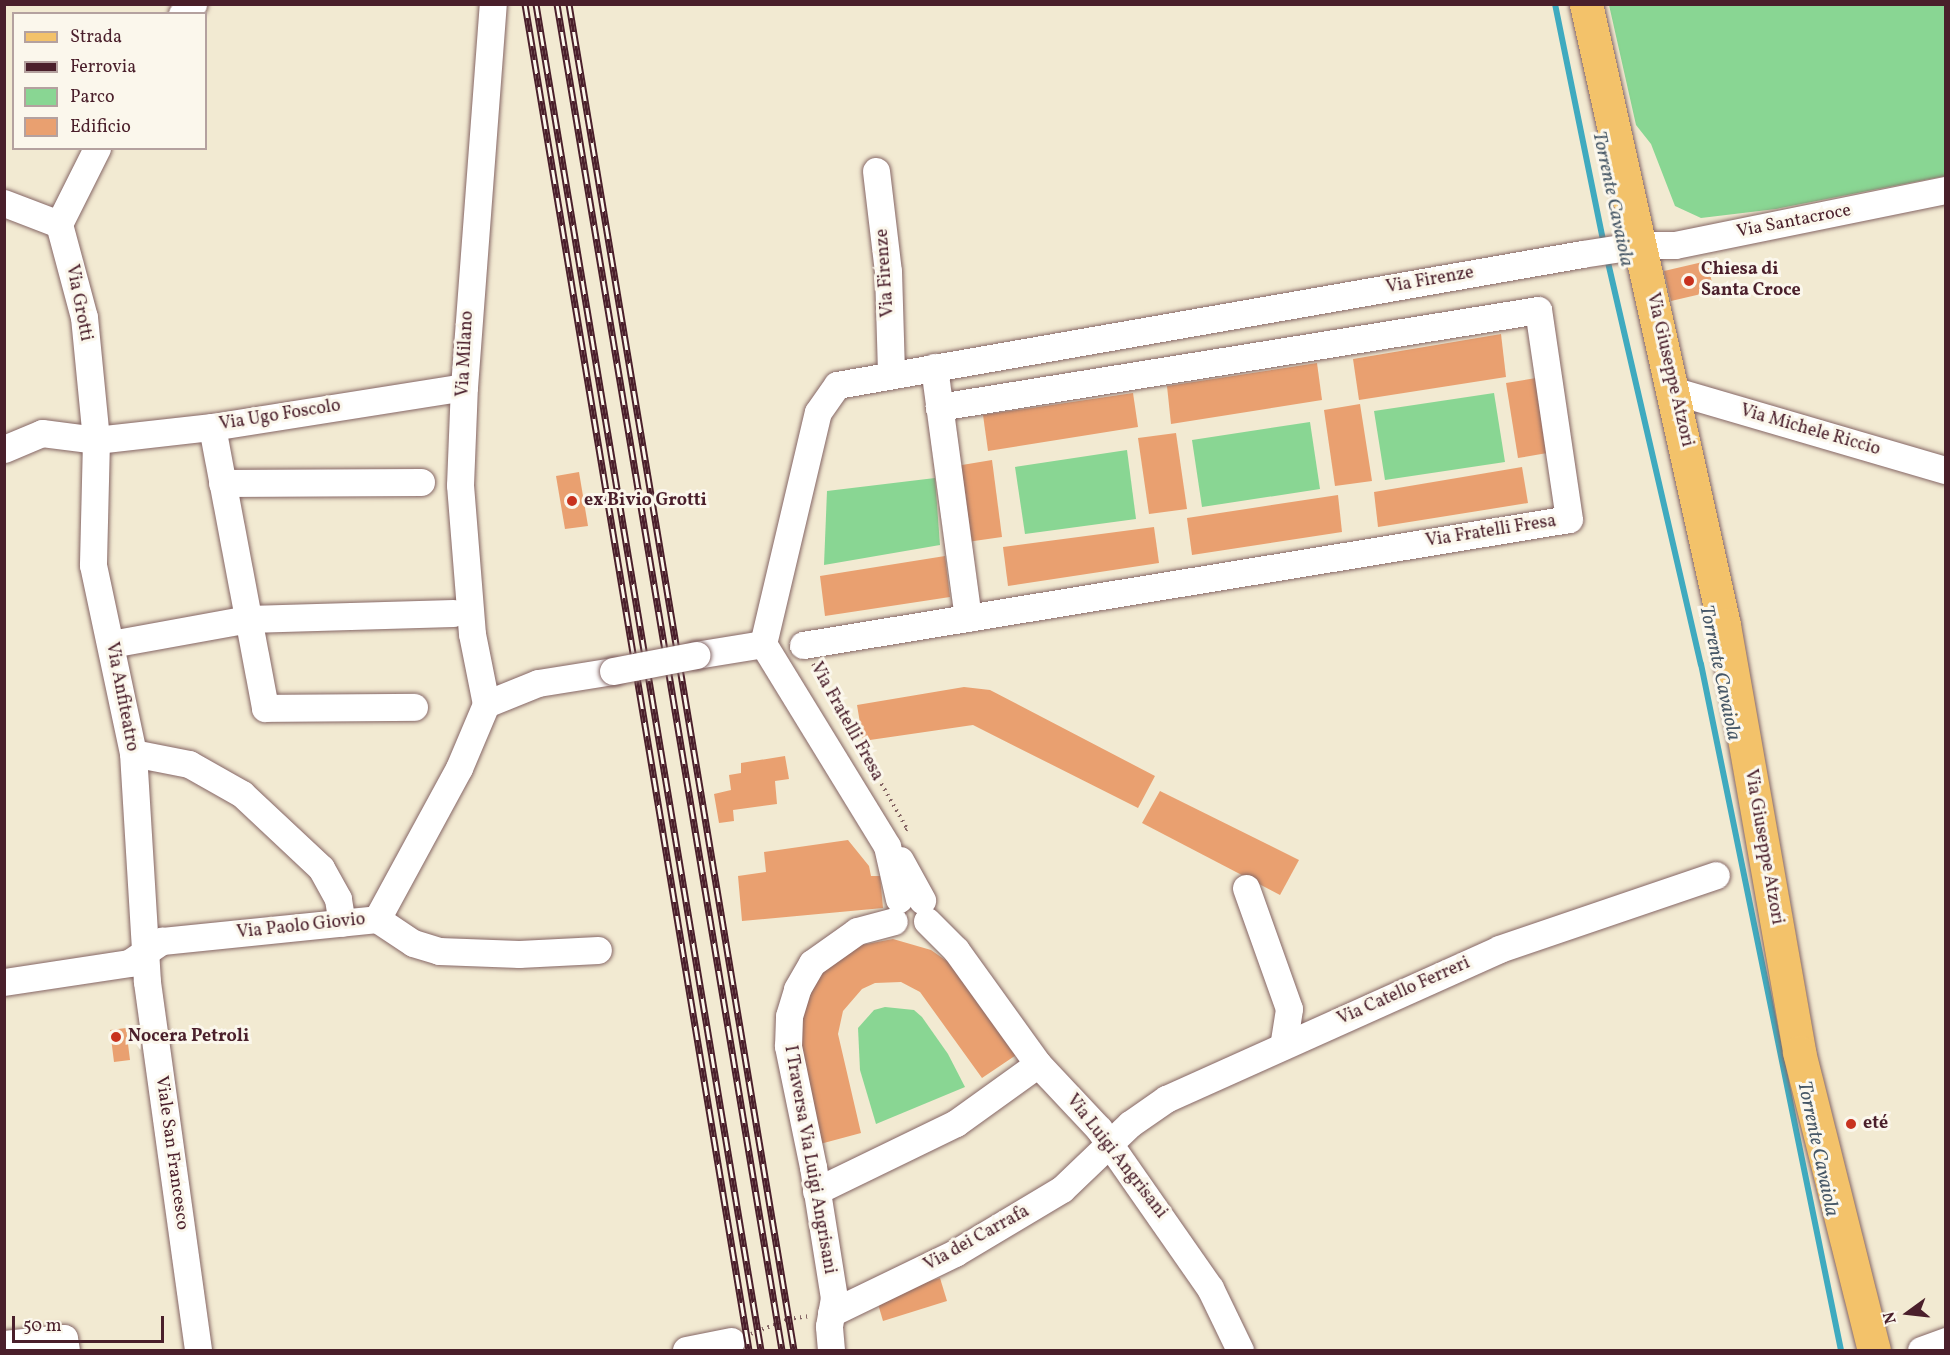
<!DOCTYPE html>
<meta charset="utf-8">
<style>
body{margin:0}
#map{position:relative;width:1950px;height:1355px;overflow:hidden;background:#f2ead2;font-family:Vollkorn,serif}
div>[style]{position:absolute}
.green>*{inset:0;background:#89d693}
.stream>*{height:6px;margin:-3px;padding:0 3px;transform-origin:3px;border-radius:3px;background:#3faabf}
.building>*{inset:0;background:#e9a070}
.path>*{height:4px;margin-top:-2px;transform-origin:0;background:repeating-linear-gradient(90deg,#856665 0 1.5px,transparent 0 6px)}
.roads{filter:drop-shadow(0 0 2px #856665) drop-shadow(0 0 2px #856665)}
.minor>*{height:27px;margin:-13.5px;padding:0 13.5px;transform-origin:13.5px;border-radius:13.5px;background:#fff}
.major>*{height:33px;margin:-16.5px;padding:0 16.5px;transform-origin:16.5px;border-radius:16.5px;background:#f3c26a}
.rail>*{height:7px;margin-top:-3.5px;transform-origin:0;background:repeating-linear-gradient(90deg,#fbf7ec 0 14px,#4a1f2b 0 28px);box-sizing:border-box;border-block:2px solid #4a1f2b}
.bridges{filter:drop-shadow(0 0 2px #856665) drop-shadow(0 0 2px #856665)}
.minor-bridge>*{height:27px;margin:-13.5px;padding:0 13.5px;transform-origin:13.5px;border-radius:13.5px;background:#fff}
.dots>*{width:16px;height:16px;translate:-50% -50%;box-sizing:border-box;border:3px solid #fbf7ec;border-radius:50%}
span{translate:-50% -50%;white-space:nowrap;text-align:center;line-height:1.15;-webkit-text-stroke:6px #fbf7ec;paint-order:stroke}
.street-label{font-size:18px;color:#4a1f2b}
.poi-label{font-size:18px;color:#4a1f2b;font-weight:700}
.left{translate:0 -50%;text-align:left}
.water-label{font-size:20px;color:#465766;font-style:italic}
.frame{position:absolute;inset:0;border:6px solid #4a1f2b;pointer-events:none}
.legend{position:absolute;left:12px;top:12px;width:195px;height:138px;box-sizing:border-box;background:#fbf7ec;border:2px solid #b4a19f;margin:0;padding:8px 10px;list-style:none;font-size:18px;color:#4a1f2b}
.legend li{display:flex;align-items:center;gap:12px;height:30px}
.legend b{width:30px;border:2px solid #b4a19f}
.north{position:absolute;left:1878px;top:1283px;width:60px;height:60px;-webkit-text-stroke:4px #fbf7ec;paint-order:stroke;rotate:255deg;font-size:16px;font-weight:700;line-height:24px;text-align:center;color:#4a1f2b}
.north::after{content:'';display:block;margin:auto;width:21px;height:27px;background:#4a1f2b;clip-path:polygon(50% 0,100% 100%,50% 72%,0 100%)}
.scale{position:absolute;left:12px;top:1316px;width:152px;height:27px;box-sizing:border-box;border:3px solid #4a1f2b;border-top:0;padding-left:8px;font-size:18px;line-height:21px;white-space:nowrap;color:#4a1f2b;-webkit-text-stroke:4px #fbf7ec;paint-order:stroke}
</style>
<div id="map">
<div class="green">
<i style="clip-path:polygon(1609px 5px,1945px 5px,1945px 176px,1776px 209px,1701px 218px,1675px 206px,1651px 144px,1636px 125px)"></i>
<i style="clip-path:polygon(1494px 393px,1505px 462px,1385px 480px,1374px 411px)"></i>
<i style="clip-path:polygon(1310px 422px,1320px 489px,1202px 507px,1192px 440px)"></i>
<i style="clip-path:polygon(1127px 450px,1136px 519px,1025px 534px,1015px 467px)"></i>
<i style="clip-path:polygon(935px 478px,940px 545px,824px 565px,827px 491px)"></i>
<i style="clip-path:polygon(885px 1007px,914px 1010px,922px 1017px,948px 1054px,965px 1087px,876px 1124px,860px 1070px,858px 1028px,874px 1010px)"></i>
</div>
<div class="stream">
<i style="left:1555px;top:4px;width:246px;rotate:78.5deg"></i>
<i style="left:1607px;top:258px;width:417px;rotate:77deg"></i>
<i style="left:1701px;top:664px;width:700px;rotate:78.47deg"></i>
</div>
<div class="building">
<i style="clip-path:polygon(1707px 261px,1714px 291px,1671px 301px,1664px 271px)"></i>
<i style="clip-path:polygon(1501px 334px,1506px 377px,1359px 400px,1353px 359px)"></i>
<i style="clip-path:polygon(1317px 363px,1322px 400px,1171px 424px,1167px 386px)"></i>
<i style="clip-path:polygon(1542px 377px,1553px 452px,1518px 458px,1506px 383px)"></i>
<i style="clip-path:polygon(1133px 393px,1138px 427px,988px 451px,983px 415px)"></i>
<i style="clip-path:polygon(1360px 404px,1372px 481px,1335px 486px,1324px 410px)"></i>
<i style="clip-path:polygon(1176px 433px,1187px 509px,1149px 514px,1138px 438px)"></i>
<i style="clip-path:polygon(992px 460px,1002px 537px,967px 542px,956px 466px)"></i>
<i style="clip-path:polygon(1522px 467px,1528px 503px,1378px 527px,1374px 492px)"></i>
<i style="clip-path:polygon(579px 472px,588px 526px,565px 529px,556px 476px)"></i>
<i style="clip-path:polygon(1338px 495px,1342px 532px,1192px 555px,1187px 518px)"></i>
<i style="clip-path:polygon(1154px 527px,1159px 563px,1008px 586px,1003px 547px)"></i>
<i style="clip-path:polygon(945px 556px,950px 597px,825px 616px,820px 576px)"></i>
<i style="clip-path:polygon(964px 687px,990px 690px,1155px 776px,1138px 808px,973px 725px,863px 741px,857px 705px)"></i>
<i style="clip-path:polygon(785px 756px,789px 779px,775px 781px,777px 804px,733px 810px,734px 821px,719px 823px,714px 794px,731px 790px,729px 775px,741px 773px,741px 763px)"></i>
<i style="clip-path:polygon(1160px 791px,1299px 860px,1280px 895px,1142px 823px)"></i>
<i style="clip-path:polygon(848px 840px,869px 866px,871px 876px,880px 876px,883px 908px,742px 921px,738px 876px,766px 872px,764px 852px)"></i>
<i style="clip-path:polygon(893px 939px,931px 950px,958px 969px,1019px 1053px,982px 1078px,920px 992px,901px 982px,875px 983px,862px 989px,843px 1011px,838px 1034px,861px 1133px,820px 1144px,795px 1026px,816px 974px,851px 947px)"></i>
<i style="clip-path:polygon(126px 1028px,130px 1060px,114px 1062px,110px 1030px)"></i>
<i style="clip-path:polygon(940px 1278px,947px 1301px,883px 1321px,876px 1297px)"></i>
</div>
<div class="path">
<i style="left:813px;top:664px;width:190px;rotate:60.3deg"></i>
<i style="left:907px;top:829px;width:5px;rotate:143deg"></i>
<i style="left:751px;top:1334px;width:40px;rotate:-22deg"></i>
<i style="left:788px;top:1319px;width:22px;rotate:-8deg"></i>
</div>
<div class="roads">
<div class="minor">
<i style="left:182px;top:14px;width:15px;rotate:-42deg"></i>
<i style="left:876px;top:171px;width:101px;rotate:83.2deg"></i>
<i style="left:888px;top:271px;width:103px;rotate:88.3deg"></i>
<i style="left:4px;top:203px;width:59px;rotate:20.9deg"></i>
<i style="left:59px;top:224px;width:96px;rotate:75deg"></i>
<i style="left:84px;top:317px;width:124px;rotate:84.4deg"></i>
<i style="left:96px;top:440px;width:125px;rotate:91.4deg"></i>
<i style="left:93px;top:565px;width:192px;rotate:78deg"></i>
<i style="left:133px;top:753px;width:229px;rotate:86.5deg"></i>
<i style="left:147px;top:982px;width:372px;rotate:82.1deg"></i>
<i style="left:59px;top:224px;width:85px;rotate:-63.4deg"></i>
<i style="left:934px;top:367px;width:253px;rotate:82.3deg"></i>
<i style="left:1675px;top:391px;width:282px;rotate:16.3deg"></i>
<i style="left:212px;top:427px;width:286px;rotate:79.3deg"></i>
<i style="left:265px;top:708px;width:149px;rotate:-0.4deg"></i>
<i style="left:4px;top:449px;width:41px;rotate:-22.8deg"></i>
<i style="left:42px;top:433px;width:54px;rotate:7.4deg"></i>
<i style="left:96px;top:440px;width:117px;rotate:-6.4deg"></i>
<i style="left:212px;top:427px;width:255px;rotate:-9deg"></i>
<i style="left:222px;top:483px;width:199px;rotate:-0.3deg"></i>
<i style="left:111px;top:644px;width:139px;rotate:-10.3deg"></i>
<i style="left:248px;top:619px;width:205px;rotate:-1.7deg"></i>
<i style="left:803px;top:645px;width:776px;rotate:-9.34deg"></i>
<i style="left:1569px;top:519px;width:211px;rotate:-98.4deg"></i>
<i style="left:1538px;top:310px;width:607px;rotate:170.8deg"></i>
<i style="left:696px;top:655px;width:68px;rotate:-9.3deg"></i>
<i style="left:486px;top:704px;width:71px;rotate:-101.3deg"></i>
<i style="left:472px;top:634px;width:149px;rotate:-94.6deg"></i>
<i style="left:460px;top:485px;width:98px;rotate:-87.7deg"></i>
<i style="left:464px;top:387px;width:384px;rotate:-85.7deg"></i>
<i style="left:133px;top:753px;width:57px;rotate:11.1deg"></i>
<i style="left:189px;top:764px;width:61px;rotate:29.5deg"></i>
<i style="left:242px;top:794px;width:108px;rotate:43.1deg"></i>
<i style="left:321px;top:868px;width:35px;rotate:61deg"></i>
<i style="left:338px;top:899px;width:24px;rotate:81deg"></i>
<i style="left:900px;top:860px;width:46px;rotate:61.2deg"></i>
<i style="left:1246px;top:888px;width:128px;rotate:70.4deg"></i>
<i style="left:1289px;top:1009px;width:37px;rotate:99deg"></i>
<i style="left:899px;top:899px;width:54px;rotate:-102.8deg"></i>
<i style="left:887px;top:846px;width:237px;rotate:-121.5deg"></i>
<i style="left:763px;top:644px;width:238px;rotate:-76.7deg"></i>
<i style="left:818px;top:412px;width:33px;rotate:-55deg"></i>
<i style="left:837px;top:385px;width:756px;rotate:-9.97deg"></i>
<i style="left:1582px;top:254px;width:60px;rotate:-8.7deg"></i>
<i style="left:1641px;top:245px;width:34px"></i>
<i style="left:1675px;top:245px;width:277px;rotate:-11.5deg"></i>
<i style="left:377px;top:919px;width:172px;rotate:-61.5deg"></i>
<i style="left:459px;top:768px;width:69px;rotate:-67.1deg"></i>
<i style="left:486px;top:704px;width:56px;rotate:-22deg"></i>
<i style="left:538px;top:683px;width:76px;rotate:-9.1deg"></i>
<i style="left:927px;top:921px;width:41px;rotate:45deg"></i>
<i style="left:956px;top:950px;width:140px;rotate:54.3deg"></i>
<i style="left:1038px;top:1064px;width:89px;rotate:46.8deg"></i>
<i style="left:1099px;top:1129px;width:194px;rotate:55.1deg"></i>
<i style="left:1210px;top:1288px;width:69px;rotate:64.2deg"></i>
<i style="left:4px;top:982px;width:126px;rotate:-8.6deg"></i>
<i style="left:129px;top:963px;width:40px;rotate:-34deg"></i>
<i style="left:162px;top:941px;width:216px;rotate:-5.8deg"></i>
<i style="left:377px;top:919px;width:43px;rotate:33.7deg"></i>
<i style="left:413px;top:943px;width:27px;rotate:17deg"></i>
<i style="left:439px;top:951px;width:80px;rotate:2.1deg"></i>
<i style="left:519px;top:954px;width:79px;rotate:-2.9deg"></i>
<i style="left:816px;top:1191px;width:156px;rotate:-25.9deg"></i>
<i style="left:956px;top:1123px;width:101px;rotate:-35.7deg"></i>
<i style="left:831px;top:1313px;width:138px;rotate:-25.8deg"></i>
<i style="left:955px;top:1253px;width:125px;rotate:-30.9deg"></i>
<i style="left:1062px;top:1189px;width:94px;rotate:-43.7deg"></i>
<i style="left:1130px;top:1124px;width:44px;rotate:-34.8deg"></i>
<i style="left:1166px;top:1099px;width:365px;rotate:-24.2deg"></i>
<i style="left:1499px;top:949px;width:229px;rotate:-18.8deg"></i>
<i style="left:4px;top:1344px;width:60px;rotate:-5.7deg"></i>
<i style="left:64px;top:1338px;width:12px;rotate:81deg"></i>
<i style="left:686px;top:1350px;width:46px;rotate:-11.3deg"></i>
<i style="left:831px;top:1350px;width:24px;rotate:-95deg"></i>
<i style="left:829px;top:1326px;width:28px;rotate:-80deg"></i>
<i style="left:834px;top:1298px;width:133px;rotate:-99.1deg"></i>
<i style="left:813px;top:1167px;width:124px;rotate:-101.7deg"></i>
<i style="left:788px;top:1046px;width:30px;rotate:-88deg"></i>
<i style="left:789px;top:1016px;width:28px;rotate:-73deg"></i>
<i style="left:797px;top:989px;width:30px;rotate:-60deg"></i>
<i style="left:812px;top:963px;width:55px;rotate:-35.4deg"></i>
<i style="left:857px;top:931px;width:38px;rotate:-15deg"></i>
<i style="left:1921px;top:1350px;width:27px;rotate:-20deg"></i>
</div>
<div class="major">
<i style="left:1586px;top:4px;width:636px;rotate:77.47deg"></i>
<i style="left:1724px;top:625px;width:434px;rotate:80deg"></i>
<i style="left:1799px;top:1052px;width:307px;rotate:75.9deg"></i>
</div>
</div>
<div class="rail">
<i style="left:525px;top:4px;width:1365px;rotate:80.55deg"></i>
<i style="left:536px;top:4px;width:1365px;rotate:80.51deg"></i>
<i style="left:557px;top:4px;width:1365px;rotate:80.51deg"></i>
<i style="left:569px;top:4px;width:1365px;rotate:80.51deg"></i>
</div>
<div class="bridges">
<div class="minor-bridge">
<i style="left:613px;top:671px;width:85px;rotate:-10.9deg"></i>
</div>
</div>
<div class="dots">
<i style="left:1689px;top:281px;background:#c8321e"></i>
<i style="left:572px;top:501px;background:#c8321e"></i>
<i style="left:116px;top:1037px;background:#c8321e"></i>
<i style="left:1851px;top:1124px;background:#c8321e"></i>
</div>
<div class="street-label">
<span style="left:1794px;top:222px;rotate:-11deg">Via Santacroce</span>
<span style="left:886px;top:273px;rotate:-94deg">Via Firenze</span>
<span style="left:1430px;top:281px;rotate:-10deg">Via Firenze</span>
<span style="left:78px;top:303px;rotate:79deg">Via Grotti</span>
<span style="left:466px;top:354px;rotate:-87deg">Via Milano</span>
<span style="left:1669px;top:370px;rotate:77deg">Via Giuseppe Atzori</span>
<span style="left:280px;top:416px;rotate:-9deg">Via Ugo Foscolo</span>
<span style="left:1810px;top:431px;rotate:16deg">Via Michele Riccio</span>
<span style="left:1491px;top:532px;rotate:-9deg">Via Fratelli Fresa</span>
<span style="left:121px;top:697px;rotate:79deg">Via Anfiteatro</span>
<span style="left:846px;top:722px;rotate:61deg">Via Fratelli Fresa</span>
<span style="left:1763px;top:847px;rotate:80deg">Via Giuseppe Atzori</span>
<span style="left:301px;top:927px;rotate:-6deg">Via Paolo Giovio</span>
<span style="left:1404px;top:992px;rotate:-24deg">Via Catello Ferreri</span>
<span style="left:171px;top:1153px;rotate:82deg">Viale San Francesco</span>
<span style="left:1116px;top:1157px;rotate:52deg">Via Luigi Angrisani</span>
<span style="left:809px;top:1160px;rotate:80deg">I Traversa Via Luigi Angrisani</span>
<span style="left:977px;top:1239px;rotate:-29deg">Via dei Carrafa</span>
</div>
<div class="poi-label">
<span class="left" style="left:1701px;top:281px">Chiesa di<br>Santa Croce</span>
<span class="left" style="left:584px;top:501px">ex Bivio Grotti</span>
<span class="left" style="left:128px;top:1037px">Nocera Petroli</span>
<span class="left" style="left:1863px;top:1124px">eté</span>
</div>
<div class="water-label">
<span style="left:1612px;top:199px;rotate:78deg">Torrente Cavaiola</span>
<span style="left:1719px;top:673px;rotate:78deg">Torrente Cavaiola</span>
<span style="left:1817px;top:1149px;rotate:78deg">Torrente Cavaiola</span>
</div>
<div class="frame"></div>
<ul class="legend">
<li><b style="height:8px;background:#f3c26a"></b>Strada</li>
<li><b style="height:8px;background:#4a1f2b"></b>Ferrovia</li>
<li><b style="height:16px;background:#89d693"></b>Parco</li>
<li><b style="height:16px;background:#e9a070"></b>Edificio</li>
</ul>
<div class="north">N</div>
<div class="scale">50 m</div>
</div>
